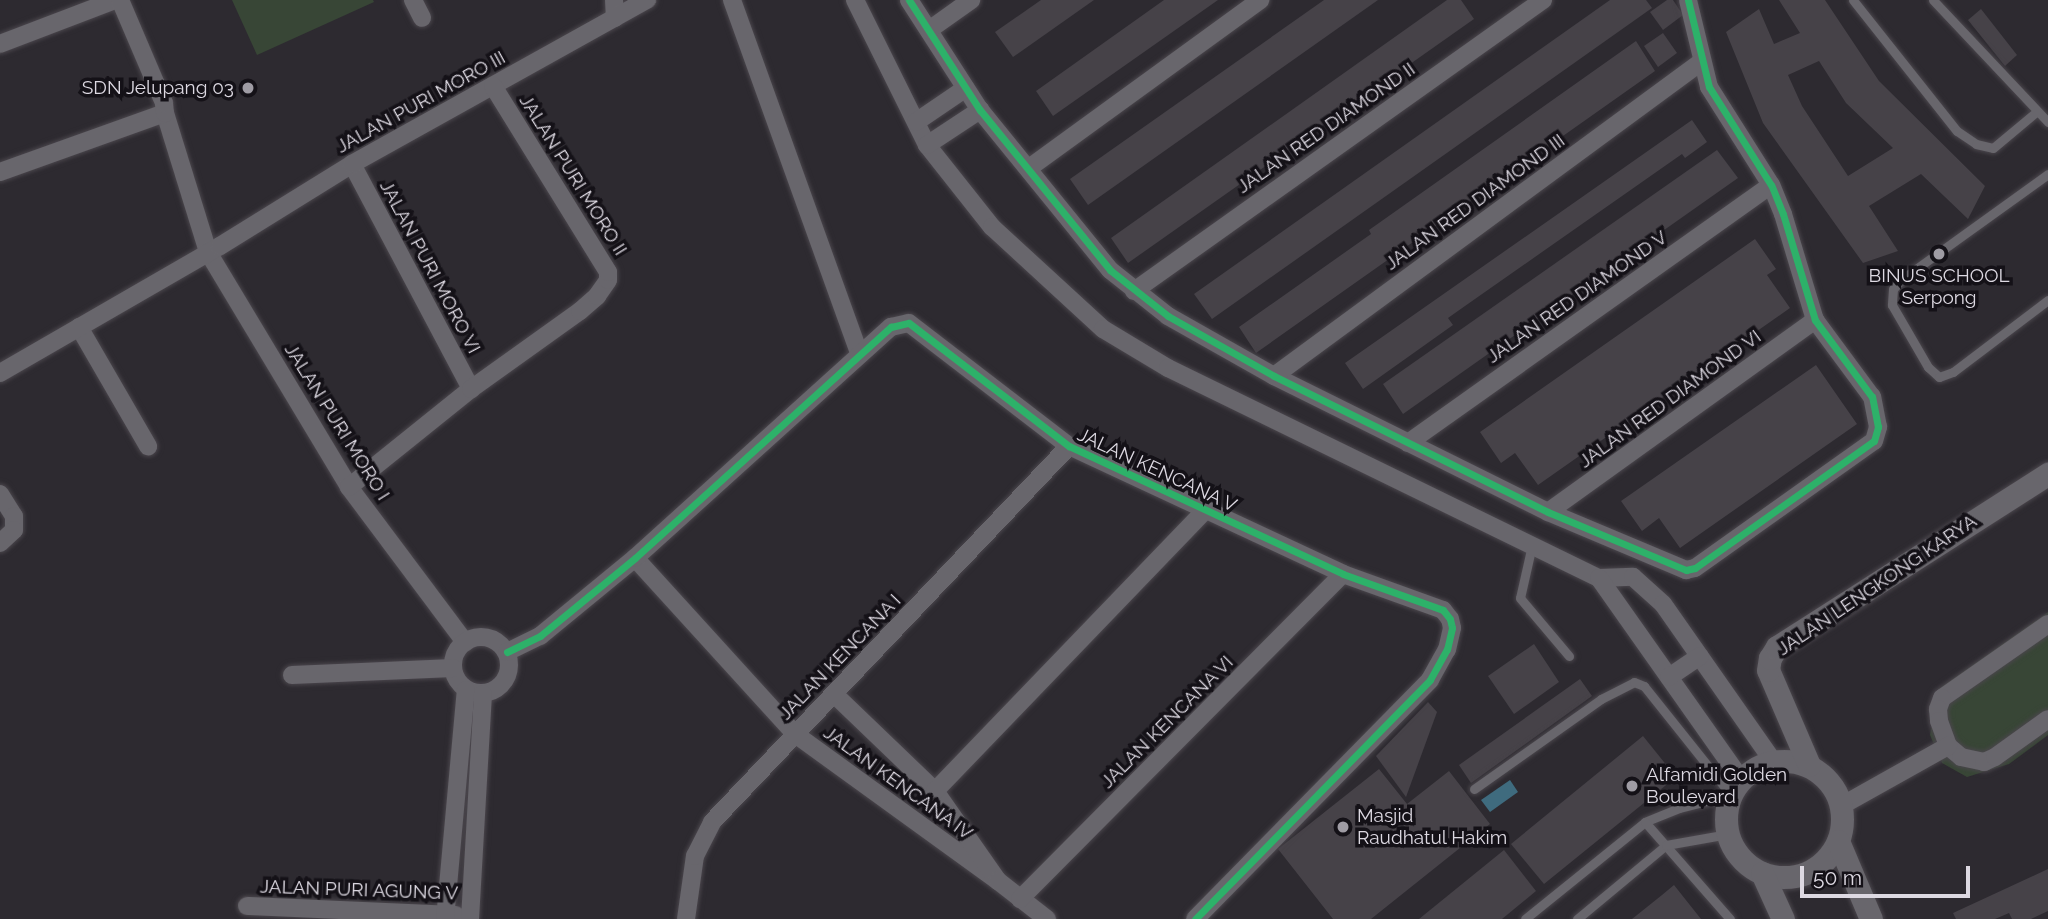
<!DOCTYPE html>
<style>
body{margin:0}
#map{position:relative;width:2048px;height:919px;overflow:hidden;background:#2d2a30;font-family:Raleway,sans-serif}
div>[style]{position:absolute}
.green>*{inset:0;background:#384636}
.water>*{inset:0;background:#3f6b7e}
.building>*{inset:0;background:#464248}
.roads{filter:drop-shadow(0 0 2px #4a464c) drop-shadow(0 0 2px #4a464c)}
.service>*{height:9px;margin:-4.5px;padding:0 4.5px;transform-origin:4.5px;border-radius:4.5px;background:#68666c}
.minor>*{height:18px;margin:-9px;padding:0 9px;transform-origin:9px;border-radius:9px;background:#68666c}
.minor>.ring{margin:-9px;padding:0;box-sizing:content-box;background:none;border:18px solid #68666c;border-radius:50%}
.tertiary>*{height:23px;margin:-11.5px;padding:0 11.5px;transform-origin:11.5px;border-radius:11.5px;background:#68666c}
.tertiary>.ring{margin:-11.5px;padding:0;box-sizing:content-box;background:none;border:23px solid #68666c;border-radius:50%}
.cycleway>*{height:7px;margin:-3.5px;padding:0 3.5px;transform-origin:3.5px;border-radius:3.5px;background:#2db169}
.dots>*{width:19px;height:19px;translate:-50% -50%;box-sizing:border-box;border:4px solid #141117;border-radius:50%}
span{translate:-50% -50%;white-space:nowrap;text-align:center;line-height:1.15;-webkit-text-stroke:7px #141117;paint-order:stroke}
.poi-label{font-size:19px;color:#ddd9e2}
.right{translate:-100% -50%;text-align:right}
.left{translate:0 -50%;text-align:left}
.street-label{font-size:19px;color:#ddd9e2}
.scale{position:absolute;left:1800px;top:866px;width:170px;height:32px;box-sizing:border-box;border:4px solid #ddd9e2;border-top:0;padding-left:9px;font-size:21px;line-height:24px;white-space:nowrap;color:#ddd9e2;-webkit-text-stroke:5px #141117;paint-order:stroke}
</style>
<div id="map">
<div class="green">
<i style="clip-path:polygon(232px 0,373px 0,374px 2px,257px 55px)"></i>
<i style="clip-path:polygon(2048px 612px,2048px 735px,2009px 764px,1967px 777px,1942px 763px,1930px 735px,1937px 690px)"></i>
</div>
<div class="water">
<i style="clip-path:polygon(1510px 780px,1518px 792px,1490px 812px,1481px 800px)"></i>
</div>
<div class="building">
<i style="clip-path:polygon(1041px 0,1094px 0,1013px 57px,995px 32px)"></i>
<i style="clip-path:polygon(1164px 0,1218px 0,1053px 116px,1036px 91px)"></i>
<i style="clip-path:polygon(1324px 0,1378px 0,1088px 205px,1070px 179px)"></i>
<i style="clip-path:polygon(1447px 0,1461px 0,1474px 19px,1128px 263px,1111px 238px)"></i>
<i style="clip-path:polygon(1610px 0,1646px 0,1652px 8px,1212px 319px,1194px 294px)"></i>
<i style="clip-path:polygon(1667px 0,1673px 0,1683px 15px,1663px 30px,1650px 12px)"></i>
<i style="clip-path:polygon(evenodd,1779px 0,1825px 0,1879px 81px,1985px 186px,1968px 219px,1921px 174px,1869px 206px,1898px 251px,1863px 263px,1763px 123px,1726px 32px,1759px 9px,1774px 44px,1800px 33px,1779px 0,1819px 61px,1846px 103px,1893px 148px,1848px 176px,1802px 106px,1788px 75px,1819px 61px)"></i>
<i style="clip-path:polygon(1981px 9px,2017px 55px,2005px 66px,1968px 20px)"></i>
<i style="clip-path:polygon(1663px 33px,1677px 53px,1658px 67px,1644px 46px)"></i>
<i style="clip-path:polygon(1636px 41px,1655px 71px,1256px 353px,1239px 327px,1371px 234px,1369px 230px,1386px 218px)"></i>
<i style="clip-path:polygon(1692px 120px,1707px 142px,1685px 158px,1682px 154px,1465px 306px,1448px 318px,1453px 325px,1363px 389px,1345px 363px)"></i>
<i style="clip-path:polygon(1717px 150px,1738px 178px,1403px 414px,1383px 384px)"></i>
<i style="clip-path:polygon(1755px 239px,1776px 269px,1767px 275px,1790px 308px,1538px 485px,1515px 453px,1501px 463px,1480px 432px)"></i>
<i style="clip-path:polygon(1816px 365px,1857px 424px,1680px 548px,1659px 518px,1642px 531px,1621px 501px)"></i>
<i style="clip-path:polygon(1534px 644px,1559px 682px,1514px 714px,1488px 676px)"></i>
<i style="clip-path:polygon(1580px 679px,1592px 696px,1471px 783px,1459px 765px)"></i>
<i style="clip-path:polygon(1428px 702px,1437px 712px,1406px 797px,1376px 756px)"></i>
<i style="clip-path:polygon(1643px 736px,1676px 777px,1544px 884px,1511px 844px)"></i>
<i style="clip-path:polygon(1379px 769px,1407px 804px,1449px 771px,1490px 824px,1371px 919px,1333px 919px,1278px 849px)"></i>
<i style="clip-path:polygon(1504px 850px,1536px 891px,1502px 919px,1419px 919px)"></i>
<i style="clip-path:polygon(2048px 869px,2048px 911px,2031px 919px,2012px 919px,2009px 913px,1995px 919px,1956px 919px,1953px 913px)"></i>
<i style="clip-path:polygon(1674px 885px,1701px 919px,1632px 919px,1662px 895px)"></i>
</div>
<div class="roads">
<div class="service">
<i style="left:1853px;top:0;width:167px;rotate:51.6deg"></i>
<i style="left:1957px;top:131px;width:23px;rotate:34deg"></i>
<i style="left:1976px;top:144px;width:17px;rotate:13deg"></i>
<i style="left:1993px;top:148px;width:56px;rotate:-39.9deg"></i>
<i style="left:1933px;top:0;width:168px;rotate:46.7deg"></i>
<i style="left:2048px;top:174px;width:180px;rotate:144.3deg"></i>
<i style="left:1902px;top:279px;width:13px;rotate:132deg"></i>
<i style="left:1893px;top:289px;width:16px;rotate:94deg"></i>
<i style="left:1892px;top:305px;width:72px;rotate:59.9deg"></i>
<i style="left:1928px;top:367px;width:15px;rotate:42deg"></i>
<i style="left:1939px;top:377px;width:15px;rotate:-20deg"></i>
<i style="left:1953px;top:372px;width:119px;rotate:-37.2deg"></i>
<i style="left:1532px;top:545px;width:54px;rotate:102.8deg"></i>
<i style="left:1520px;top:598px;width:76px;rotate:49.8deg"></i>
<i style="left:1474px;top:789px;width:156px;rotate:-35.3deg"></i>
<i style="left:1601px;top:699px;width:37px;rotate:-27deg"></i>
<i style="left:1634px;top:682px;width:11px;rotate:22deg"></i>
<i style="left:1644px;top:686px;width:139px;rotate:51.4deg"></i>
<i style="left:1731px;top:795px;width:54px;rotate:166deg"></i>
<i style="left:1679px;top:808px;width:37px;rotate:158deg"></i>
<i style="left:1645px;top:822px;width:154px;rotate:141.1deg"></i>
<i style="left:1645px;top:822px;width:129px;rotate:48.8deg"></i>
<i style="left:1577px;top:919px;width:116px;rotate:-39.7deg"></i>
<i style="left:1666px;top:845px;width:63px;rotate:-10.1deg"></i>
</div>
<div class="minor">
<i style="left:413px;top:0;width:20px;rotate:63deg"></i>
<i style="left:614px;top:0;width:18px;rotate:87deg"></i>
<i style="left:732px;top:0;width:377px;rotate:70.2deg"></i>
<i style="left:855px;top:0;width:162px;rotate:63.6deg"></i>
<i style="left:927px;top:145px;width:105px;rotate:51.6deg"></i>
<i style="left:992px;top:227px;width:151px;rotate:42.6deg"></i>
<i style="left:1103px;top:329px;width:76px;rotate:31deg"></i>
<i style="left:1168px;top:368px;width:479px;rotate:26deg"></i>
<i style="left:1599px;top:578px;width:34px;rotate:-2deg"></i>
<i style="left:1633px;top:577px;width:40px;rotate:42deg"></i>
<i style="left:1663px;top:604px;width:192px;rotate:55deg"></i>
<i style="left:909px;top:0;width:131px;rotate:57.2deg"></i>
<i style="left:980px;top:110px;width:206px;rotate:50.9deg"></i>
<i style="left:1110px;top:270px;width:74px;rotate:38.4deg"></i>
<i style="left:1168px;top:316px;width:122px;rotate:29.5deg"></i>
<i style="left:1274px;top:376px;width:306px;rotate:26.4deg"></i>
<i style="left:1548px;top:512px;width:150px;rotate:22.8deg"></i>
<i style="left:1686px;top:570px;width:9px;rotate:-13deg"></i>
<i style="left:1695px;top:568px;width:219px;rotate:-35.4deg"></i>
<i style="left:1874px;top:441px;width:15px;rotate:-74deg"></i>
<i style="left:1878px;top:427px;width:31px;rotate:-101deg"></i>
<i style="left:1872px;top:397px;width:96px;rotate:-126.5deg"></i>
<i style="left:1815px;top:320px;width:111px;rotate:-106.8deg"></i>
<i style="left:1783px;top:214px;width:31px;rotate:-112deg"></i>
<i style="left:1771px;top:185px;width:116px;rotate:-122.3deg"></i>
<i style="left:1709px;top:87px;width:89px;rotate:-103.6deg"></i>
<i style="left:929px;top:30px;width:52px;rotate:-35.5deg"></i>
<i style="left:0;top:44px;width:123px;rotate:-20.9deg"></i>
<i style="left:165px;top:113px;width:145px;rotate:72.8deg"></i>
<i style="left:208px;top:252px;width:274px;rotate:59deg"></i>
<i style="left:349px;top:487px;width:194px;rotate:53.2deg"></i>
<i style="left:916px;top:122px;width:60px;rotate:-34.2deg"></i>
<i style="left:927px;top:145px;width:64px;rotate:-33.4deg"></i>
<i style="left:352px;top:164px;width:255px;rotate:62.1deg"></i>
<i style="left:1029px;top:168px;width:286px;rotate:-36deg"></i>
<i style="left:0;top:172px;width:175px;rotate:-19.7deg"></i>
<i style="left:165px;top:113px;width:10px;rotate:-96deg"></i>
<i style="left:164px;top:103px;width:112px;rotate:-113.1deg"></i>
<i style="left:1134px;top:291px;width:502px;rotate:-35.43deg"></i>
<i style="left:79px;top:327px;width:138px;rotate:59.9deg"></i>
<i style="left:0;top:373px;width:254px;rotate:-30deg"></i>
<i style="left:220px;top:246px;width:155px;rotate:-31.8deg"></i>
<i style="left:352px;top:164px;width:338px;rotate:-29.1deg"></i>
<i style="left:1274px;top:376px;width:530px;rotate:-36.33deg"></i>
<i style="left:1408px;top:443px;width:445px;rotate:-35.4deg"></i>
<i style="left:349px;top:487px;width:156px;rotate:-38.8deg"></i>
<i style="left:471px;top:389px;width:134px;rotate:-35.6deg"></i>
<i style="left:580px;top:311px;width:23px;rotate:-41deg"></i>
<i style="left:597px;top:296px;width:19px;rotate:-55deg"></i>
<i style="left:608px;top:280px;width:8px;rotate:-90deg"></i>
<i style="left:608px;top:272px;width:219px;rotate:-121.7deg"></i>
<i style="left:0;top:494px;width:26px;rotate:58deg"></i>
<i style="left:14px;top:516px;width:14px;rotate:90deg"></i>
<i style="left:14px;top:530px;width:19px;rotate:137deg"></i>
<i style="left:1548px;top:512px;width:329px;rotate:-35.7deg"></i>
<i style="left:635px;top:558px;width:238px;rotate:47.7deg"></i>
<i style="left:795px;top:734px;width:251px;rotate:35.9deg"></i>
<i style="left:1599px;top:578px;width:246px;rotate:54.8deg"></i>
<i style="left:2048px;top:624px;width:129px;rotate:145.1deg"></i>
<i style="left:1942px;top:698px;width:12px;rotate:110deg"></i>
<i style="left:1938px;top:709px;width:12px;rotate:85deg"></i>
<i style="left:1939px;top:721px;width:27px;rotate:70deg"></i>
<i style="left:1948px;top:746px;width:17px;rotate:40deg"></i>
<i style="left:1961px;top:757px;width:24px;rotate:12deg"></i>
<i style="left:1984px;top:762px;width:12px;rotate:-24deg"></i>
<i style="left:1995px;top:757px;width:65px;rotate:-35.6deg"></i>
<i class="ring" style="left:453px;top:637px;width:38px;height:38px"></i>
<i style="left:507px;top:652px;width:37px;rotate:-26deg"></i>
<i style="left:540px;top:636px;width:123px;rotate:-39.4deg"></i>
<i style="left:635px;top:558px;width:345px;rotate:-42.1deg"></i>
<i style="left:891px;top:327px;width:18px;rotate:-13deg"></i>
<i style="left:909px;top:323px;width:202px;rotate:37.6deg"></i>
<i style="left:1069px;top:446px;width:302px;rotate:25deg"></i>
<i style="left:1343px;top:574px;width:106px;rotate:19.8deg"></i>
<i style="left:1443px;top:610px;width:11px;rotate:52deg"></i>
<i style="left:1450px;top:619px;width:9px;rotate:77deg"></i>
<i style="left:1452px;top:628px;width:22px;rotate:103deg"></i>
<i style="left:1447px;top:649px;width:35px;rotate:119deg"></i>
<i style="left:1430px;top:680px;width:335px;rotate:134.5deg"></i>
<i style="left:292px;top:675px;width:161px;rotate:-2.5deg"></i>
<i style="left:1669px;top:677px;width:37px;rotate:-34deg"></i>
<i style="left:834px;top:694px;width:140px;rotate:43.8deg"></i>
<i style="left:935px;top:791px;width:110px;rotate:55deg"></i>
<i style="left:998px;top:881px;width:62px;rotate:37.8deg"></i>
<i style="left:935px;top:791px;width:390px;rotate:-46.1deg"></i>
<i style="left:1841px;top:806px;width:123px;rotate:-29.3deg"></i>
<i style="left:1020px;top:899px;width:458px;rotate:-45.2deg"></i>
<i style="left:247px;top:906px;width:209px;rotate:2.5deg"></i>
<i style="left:445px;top:919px;width:230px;rotate:-84.8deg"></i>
<i style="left:470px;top:919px;width:225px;rotate:-86.7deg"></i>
<i style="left:686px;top:919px;width:64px;rotate:-81.9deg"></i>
<i style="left:695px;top:856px;width:38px;rotate:-63deg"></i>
<i style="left:712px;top:822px;width:518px;rotate:-46.48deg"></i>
</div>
<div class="tertiary">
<i class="ring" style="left:1726px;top:761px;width:93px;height:93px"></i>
<i style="left:1809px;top:765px;width:103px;rotate:-113.3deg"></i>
<i style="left:1768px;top:670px;width:12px;rotate:-81deg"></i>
<i style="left:1770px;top:658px;width:13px;rotate:-58deg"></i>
<i style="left:1777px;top:647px;width:322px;rotate:-32.6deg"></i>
<i style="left:1838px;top:841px;width:85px;rotate:67.1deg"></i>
<i style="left:1762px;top:873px;width:51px;rotate:65.5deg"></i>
</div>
</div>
<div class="cycleway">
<i style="left:909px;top:0;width:131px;rotate:57.2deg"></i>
<i style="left:980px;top:110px;width:206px;rotate:50.9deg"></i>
<i style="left:1110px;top:270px;width:74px;rotate:38.4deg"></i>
<i style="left:1168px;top:316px;width:122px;rotate:29.5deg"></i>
<i style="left:1274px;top:376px;width:306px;rotate:26.4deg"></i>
<i style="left:1548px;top:512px;width:150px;rotate:22.8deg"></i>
<i style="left:1686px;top:570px;width:9px;rotate:-13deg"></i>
<i style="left:1695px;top:568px;width:219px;rotate:-35.4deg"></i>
<i style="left:1874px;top:441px;width:15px;rotate:-74deg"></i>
<i style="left:1878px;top:427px;width:31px;rotate:-101deg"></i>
<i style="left:1872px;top:397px;width:96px;rotate:-126.5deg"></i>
<i style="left:1815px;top:320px;width:111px;rotate:-106.8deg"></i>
<i style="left:1783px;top:214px;width:31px;rotate:-112deg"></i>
<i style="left:1771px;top:185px;width:116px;rotate:-122.3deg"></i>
<i style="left:1709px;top:87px;width:89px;rotate:-103.6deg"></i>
<i style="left:507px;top:652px;width:37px;rotate:-26deg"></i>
<i style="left:540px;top:636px;width:123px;rotate:-39.4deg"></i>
<i style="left:635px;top:558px;width:345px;rotate:-42.1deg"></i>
<i style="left:891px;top:327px;width:18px;rotate:-13deg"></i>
<i style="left:909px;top:323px;width:202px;rotate:37.6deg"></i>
<i style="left:1069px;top:446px;width:302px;rotate:25deg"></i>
<i style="left:1343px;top:574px;width:106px;rotate:19.8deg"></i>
<i style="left:1443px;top:610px;width:11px;rotate:52deg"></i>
<i style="left:1450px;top:619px;width:9px;rotate:77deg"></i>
<i style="left:1452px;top:628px;width:22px;rotate:103deg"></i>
<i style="left:1447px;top:649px;width:35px;rotate:119deg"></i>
<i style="left:1430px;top:680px;width:335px;rotate:134.5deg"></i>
</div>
<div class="dots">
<i style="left:248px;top:88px;background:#9f9ca4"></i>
<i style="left:1939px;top:254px;background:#9f9ca4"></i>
<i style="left:1632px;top:786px;background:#9f9ca4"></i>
<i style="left:1343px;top:827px;background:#9f9ca4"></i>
</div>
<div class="poi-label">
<span class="right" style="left:234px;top:88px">SDN Jelupang 03</span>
<span style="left:1939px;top:287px">BINUS SCHOOL<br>Serpong</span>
<span class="left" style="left:1646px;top:786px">Alfamidi Golden<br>Boulevard</span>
<span class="left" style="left:1357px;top:827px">Masjid<br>Raudhatul Hakim</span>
</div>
<div class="street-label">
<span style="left:421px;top:102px;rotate:-29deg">JALAN PURI MORO III</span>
<span style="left:1326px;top:128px;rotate:-35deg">JALAN RED DIAMOND II</span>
<span style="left:573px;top:175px;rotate:58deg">JALAN PURI MORO II</span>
<span style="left:1475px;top:202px;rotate:-36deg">JALAN RED DIAMOND III</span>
<span style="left:430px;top:267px;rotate:62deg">JALAN PURI MORO VI</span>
<span style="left:1577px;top:297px;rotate:-35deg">JALAN RED DIAMOND V</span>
<span style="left:1670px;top:399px;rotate:-36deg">JALAN RED DIAMOND VI</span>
<span style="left:337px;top:422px;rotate:58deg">JALAN PURI MORO I</span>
<span style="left:1157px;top:470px;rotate:25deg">JALAN KENCANA V</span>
<span style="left:1877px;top:585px;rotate:-34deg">JALAN LENGKONG KARYA</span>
<span style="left:840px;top:657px;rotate:-46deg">JALAN KENCANA I</span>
<span style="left:1167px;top:722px;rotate:-45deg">JALAN KENCANA VI</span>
<span style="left:898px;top:783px;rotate:36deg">JALAN KENCANA IV</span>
<span style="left:359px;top:890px;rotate:2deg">JALAN PURI AGUNG V</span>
</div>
<div class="scale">50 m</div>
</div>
